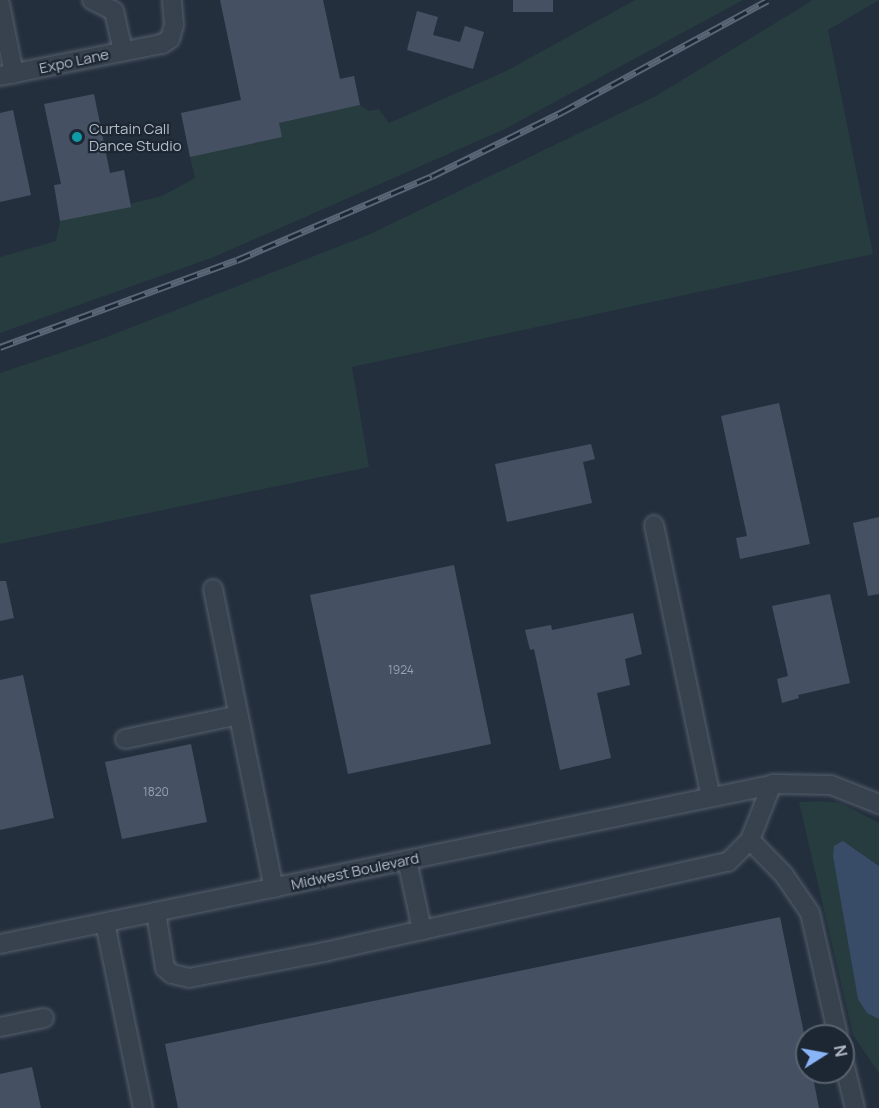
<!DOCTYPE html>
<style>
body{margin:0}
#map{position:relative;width:879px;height:1108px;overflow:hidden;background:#242f3e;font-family:Manrope,sans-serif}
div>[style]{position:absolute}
.green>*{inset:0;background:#263c3f}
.water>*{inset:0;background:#394c67}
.building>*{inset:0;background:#455162}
.roads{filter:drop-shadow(0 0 2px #565f6c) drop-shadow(0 0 2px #565f6c)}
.minor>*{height:18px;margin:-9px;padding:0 9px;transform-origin:9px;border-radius:9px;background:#38414e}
.rail>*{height:7px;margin-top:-3.5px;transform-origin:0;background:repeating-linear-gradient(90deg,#1d2633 0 14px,#5a6575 0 28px);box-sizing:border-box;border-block:2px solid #5a6575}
.dots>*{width:16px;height:16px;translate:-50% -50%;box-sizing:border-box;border:3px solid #1d2633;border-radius:50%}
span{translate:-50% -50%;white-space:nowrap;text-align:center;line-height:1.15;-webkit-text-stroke:4.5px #1d2633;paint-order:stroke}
.number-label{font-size:12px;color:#98a1af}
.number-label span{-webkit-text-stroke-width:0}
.street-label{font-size:15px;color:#b4bcc9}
.poi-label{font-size:15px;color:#b4bcc9}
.left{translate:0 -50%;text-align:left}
.north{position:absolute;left:795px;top:1024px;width:60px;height:60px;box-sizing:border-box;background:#1d2633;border:2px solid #59626f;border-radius:50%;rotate:79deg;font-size:16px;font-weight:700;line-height:24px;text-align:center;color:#b4bcc9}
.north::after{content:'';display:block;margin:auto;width:21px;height:27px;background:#8ab4f8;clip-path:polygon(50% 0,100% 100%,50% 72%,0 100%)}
</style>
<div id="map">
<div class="green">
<i style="clip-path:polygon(635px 0,743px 0,505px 129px,214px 257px,0 333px,0 257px,56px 241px,60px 221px,162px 196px,195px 178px,190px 157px,279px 123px,360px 105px,369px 111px,379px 109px,389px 123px,396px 120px,506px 71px)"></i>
<i style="clip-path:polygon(813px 0,879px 0,828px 30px,873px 254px,352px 367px,369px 467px,0 544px,0 373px,99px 340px,368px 235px,656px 96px)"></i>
<i style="clip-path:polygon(822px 801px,841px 803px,879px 823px,879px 866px,843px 841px,879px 1019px,879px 1073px,853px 1035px,799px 802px)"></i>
</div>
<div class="water">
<i style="clip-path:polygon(843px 841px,879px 866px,879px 1019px,867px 1013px,858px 999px,833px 856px,834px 846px)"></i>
</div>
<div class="building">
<i style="clip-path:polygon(220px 0,323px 0,340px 79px,354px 76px,360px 105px,279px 123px,282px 137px,190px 157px,181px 113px,241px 100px)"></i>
<i style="clip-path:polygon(513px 0,553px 0,553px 12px,513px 12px)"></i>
<i style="clip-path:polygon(417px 11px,438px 17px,433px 35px,460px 42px,465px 26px,484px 32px,473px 69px,407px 50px)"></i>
<i style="clip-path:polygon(94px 94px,110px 173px,124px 170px,131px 207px,60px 221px,54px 185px,61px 184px,44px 104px)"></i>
<i style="clip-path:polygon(13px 110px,31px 195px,0 202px,0 113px)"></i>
<i style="clip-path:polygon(779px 403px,810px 544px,740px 559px,736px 538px,747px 536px,721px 416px)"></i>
<i style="clip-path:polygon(591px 444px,595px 459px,583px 462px,592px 503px,507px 522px,495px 464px)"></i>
<i style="clip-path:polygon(879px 517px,879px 594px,868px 596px,853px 523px)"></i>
<i style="clip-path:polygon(454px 565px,491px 744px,348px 774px,310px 595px)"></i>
<i style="clip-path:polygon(0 581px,6px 581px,14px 618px,0 621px)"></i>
<i style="clip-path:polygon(830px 594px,850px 683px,798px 695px,799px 698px,782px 703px,777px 679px,788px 676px,772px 606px)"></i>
<i style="clip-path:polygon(633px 613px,642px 654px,625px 659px,630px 685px,597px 693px,611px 758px,560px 770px,534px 649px,530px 650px,525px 630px,551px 625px,552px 630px)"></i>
<i style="clip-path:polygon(23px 675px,54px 818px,0 830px,0 680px)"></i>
<i style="clip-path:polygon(191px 744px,207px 822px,122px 839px,105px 762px)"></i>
<i style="clip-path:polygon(780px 917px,807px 1048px,807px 1072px,812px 1072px,819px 1108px,178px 1108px,165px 1044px)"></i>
<i style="clip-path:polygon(32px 1067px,41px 1108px,0 1108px,0 1074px)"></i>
</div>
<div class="roads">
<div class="minor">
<i style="left:92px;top:0;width:25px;rotate:27deg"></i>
<i style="left:114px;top:11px;width:41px;rotate:77.3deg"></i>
<i style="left:0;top:4px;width:71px;rotate:78.7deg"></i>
<i style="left:0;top:76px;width:165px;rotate:-11.2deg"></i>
<i style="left:162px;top:44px;width:9px;rotate:-32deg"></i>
<i style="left:170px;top:39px;width:15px;rotate:-74deg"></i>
<i style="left:174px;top:25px;width:25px;rotate:-95deg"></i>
<i style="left:654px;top:525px;width:278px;rotate:78.2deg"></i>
<i style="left:213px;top:589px;width:305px;rotate:78.5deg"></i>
<i style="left:125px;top:739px;width:116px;rotate:-11.9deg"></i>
<i style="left:750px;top:840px;width:49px;rotate:45.8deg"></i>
<i style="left:784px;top:875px;width:46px;rotate:55.6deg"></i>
<i style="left:810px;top:913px;width:126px;rotate:77.2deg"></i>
<i style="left:407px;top:860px;width:72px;rotate:77.9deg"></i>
<i style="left:156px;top:912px;width:57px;rotate:80.9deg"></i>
<i style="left:165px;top:968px;width:9px;rotate:41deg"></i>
<i style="left:172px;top:974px;width:17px;rotate:13deg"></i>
<i style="left:189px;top:978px;width:137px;rotate:-10.9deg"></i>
<i style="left:324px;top:952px;width:414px;rotate:-12.6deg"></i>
<i style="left:728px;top:862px;width:31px;rotate:-45deg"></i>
<i style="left:750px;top:840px;width:60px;rotate:-68.6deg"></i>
<i style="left:105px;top:923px;width:189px;rotate:78.4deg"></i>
<i style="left:0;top:944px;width:792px;rotate:-11.65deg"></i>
<i style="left:776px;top:784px;width:55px;rotate:1deg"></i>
<i style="left:831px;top:785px;width:52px;rotate:21.6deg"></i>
<i style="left:0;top:1027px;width:45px;rotate:-11.6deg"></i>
<i style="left:843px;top:1059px;width:50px;rotate:76.2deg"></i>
</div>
</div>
<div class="rail">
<i style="left:0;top:347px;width:252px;rotate:-20.2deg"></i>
<i style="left:237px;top:260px;width:212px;rotate:-23.3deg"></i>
<i style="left:432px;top:176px;width:145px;rotate:-26.2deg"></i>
<i style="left:562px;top:112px;width:234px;rotate:-28.5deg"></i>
</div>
<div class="dots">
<i style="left:77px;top:137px;background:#0f9aa8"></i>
</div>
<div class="number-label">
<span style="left:401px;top:670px">1924</span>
<span style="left:156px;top:792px">1820</span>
</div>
<div class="street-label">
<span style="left:74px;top:61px;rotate:-12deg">Expo Lane</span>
<span style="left:355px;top:871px;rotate:-12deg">Midwest Boulevard</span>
</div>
<div class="poi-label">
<span class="left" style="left:89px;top:137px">Curtain Call<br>Dance Studio</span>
</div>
<div class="north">N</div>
</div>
